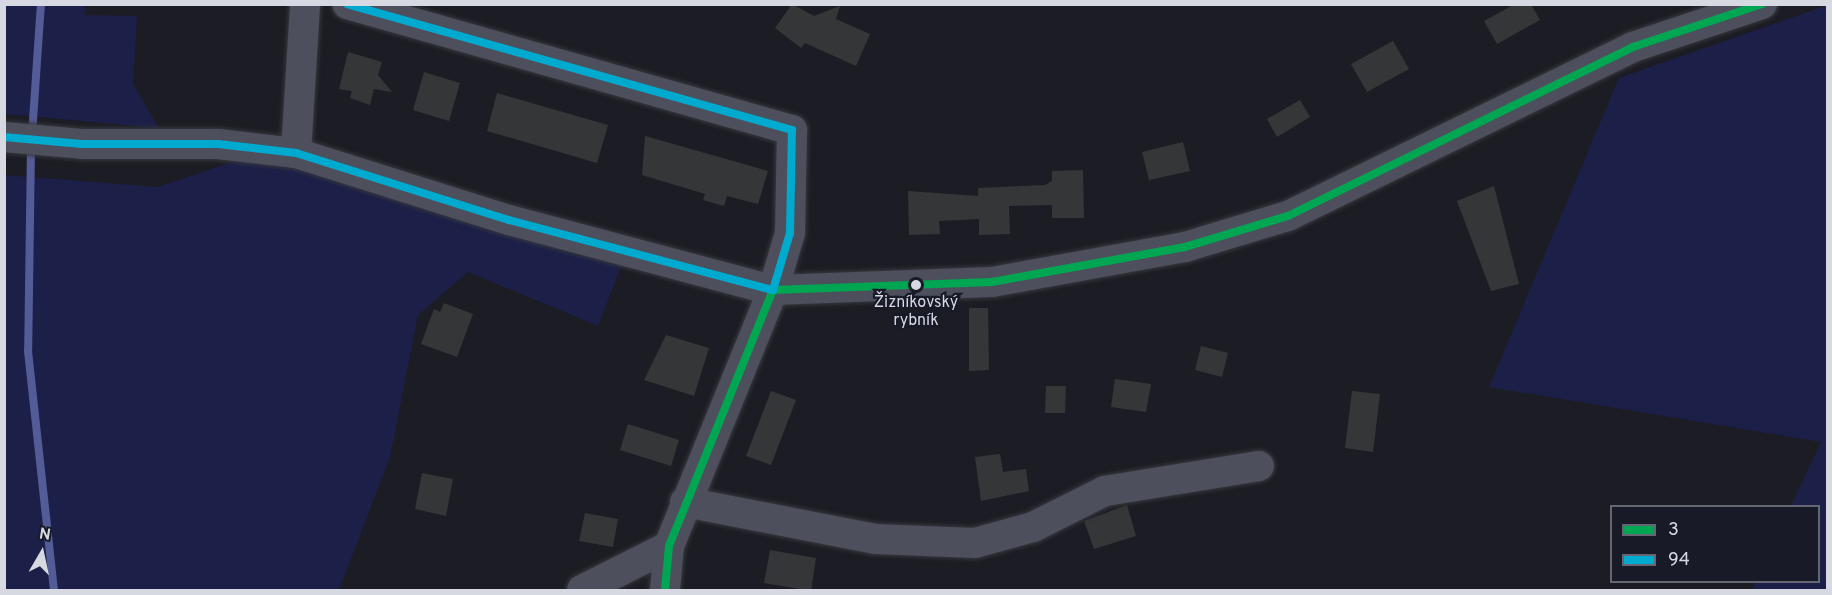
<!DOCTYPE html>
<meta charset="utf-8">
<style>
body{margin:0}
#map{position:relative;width:1832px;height:595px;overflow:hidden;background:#1c1d24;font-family:Overpass,sans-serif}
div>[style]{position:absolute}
.green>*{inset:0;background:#1c1f48}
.stream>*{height:8px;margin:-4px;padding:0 4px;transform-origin:4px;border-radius:4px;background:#545c97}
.building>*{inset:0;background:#343637}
.roads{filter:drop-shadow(0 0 2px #37383e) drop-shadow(0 0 2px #37383e)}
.minor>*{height:30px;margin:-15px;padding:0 15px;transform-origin:15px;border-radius:15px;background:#4d4f5d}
.bus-1>*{height:8px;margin:-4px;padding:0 4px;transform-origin:4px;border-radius:4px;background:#00a651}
.bus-2>*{height:8px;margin:-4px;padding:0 4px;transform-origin:4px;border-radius:4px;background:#00a9ce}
.dots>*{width:16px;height:16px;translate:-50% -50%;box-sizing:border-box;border:3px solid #181a28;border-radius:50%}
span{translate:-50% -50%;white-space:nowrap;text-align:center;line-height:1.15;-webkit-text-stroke:4.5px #181a28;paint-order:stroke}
.bus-label{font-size:16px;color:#d6d8e2}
.frame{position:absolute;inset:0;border:6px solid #d6d8e2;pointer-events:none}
.legend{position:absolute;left:1610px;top:505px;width:210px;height:78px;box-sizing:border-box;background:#181a28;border:2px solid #646672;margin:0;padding:8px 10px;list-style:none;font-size:18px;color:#d6d8e2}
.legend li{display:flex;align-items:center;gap:12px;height:30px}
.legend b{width:30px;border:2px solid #646672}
.north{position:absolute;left:12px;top:523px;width:60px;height:60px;-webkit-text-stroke:4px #181a28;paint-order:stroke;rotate:9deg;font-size:16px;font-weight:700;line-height:24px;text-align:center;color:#d6d8e2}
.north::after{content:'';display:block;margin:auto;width:21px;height:27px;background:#d6d8e2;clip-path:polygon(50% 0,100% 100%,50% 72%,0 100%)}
</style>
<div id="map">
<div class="green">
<i style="clip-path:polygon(4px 5px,86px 5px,84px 15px,137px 16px,133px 84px,159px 128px,5px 114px)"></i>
<i style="clip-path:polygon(1828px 5px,1827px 590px,1752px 590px,1756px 582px,1818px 582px,1818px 506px,1791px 506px,1821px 442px,1489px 387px,1619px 78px)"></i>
<i style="clip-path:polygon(258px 153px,625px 256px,598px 326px,468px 272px,418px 315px,390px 457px,339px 590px,5px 590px,4px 175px,158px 187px)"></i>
</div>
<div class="stream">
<i style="left:32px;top:135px;width:131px;rotate:-86.1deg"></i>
<i style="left:31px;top:147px;width:204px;rotate:90.8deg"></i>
<i style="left:28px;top:351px;width:240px;rotate:83.8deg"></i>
</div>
<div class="building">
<i style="clip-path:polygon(792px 4px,814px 16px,840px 6px,836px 19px,870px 34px,856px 66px,805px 43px,801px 48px,775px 28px)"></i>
<i style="clip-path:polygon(1515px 4px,1531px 4px,1540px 20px,1497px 44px,1484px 21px)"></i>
<i style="clip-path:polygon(1393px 41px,1409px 69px,1367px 92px,1351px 64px)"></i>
<i style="clip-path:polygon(348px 52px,382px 62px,378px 75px,392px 92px,374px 89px,370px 105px,350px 98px,352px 91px,339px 89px)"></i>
<i style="clip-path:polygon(424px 72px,460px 83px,449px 121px,413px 110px)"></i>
<i style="clip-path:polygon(497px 93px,608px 125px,597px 163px,487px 131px)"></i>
<i style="clip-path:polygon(1300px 100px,1310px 117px,1277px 137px,1267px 119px)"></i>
<i style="clip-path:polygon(645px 136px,768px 171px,758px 204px,727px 196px,724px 206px,703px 200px,705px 194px,642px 175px)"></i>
<i style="clip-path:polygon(1183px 142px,1190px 171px,1149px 180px,1142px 152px)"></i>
<i style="clip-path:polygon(1083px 170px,1084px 218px,1052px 218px,1052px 205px,1009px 206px,1010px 234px,979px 235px,979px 219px,939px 221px,940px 234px,909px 235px,908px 191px,978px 196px,978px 188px,1045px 185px,1052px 181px,1052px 171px)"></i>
<i style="clip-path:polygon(1494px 186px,1519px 284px,1491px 291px,1457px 201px)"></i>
<i style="clip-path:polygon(444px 303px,473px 314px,457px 357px,421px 344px,434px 309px,440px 312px)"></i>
<i style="clip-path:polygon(969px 308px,988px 308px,989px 370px,969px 371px)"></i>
<i style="clip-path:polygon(666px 335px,709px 348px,694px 396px,644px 380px)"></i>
<i style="clip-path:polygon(1201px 346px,1228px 353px,1222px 377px,1195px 370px)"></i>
<i style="clip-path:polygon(1115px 379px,1151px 384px,1146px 412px,1111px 407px)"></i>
<i style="clip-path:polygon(1046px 386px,1066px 386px,1065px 413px,1045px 413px)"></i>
<i style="clip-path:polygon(771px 391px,796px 400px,771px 465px,746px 456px)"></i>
<i style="clip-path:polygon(1352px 391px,1380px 394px,1373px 452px,1345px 448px)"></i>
<i style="clip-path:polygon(628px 424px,679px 440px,671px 466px,620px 450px)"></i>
<i style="clip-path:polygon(1000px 454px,1003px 472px,1026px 469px,1029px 491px,981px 501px,975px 457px)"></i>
<i style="clip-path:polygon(422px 473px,453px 479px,446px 516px,415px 509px)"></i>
<i style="clip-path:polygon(1127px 505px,1136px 536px,1094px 549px,1084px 521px)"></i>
<i style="clip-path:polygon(585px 513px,618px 519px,613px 547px,579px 541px)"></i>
<i style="clip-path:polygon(770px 550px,816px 558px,811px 591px,764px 583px)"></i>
</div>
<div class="roads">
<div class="minor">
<i style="left:4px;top:137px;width:78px;rotate:5.1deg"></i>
<i style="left:82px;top:144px;width:136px"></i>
<i style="left:218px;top:144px;width:79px;rotate:6.6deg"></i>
<i style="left:296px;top:153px;width:223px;rotate:17.5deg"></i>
<i style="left:509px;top:220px;width:273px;rotate:14.9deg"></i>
<i style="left:773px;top:290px;width:59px;rotate:-73.4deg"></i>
<i style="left:790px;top:233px;width:103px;rotate:-88.9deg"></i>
<i style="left:792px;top:130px;width:462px;rotate:-164.2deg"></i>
<i style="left:296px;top:153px;width:149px;rotate:-86.5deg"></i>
<i style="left:685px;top:502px;width:194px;rotate:11deg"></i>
<i style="left:875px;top:539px;width:100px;rotate:2.3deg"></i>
<i style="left:975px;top:543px;width:60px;rotate:-15.4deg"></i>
<i style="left:1033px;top:527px;width:80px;rotate:-26.6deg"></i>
<i style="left:1105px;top:491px;width:156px;rotate:-9.2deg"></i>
<i style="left:582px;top:590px;width:97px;rotate:-26.8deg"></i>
<i style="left:665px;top:590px;width:44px;rotate:-84.8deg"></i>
<i style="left:669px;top:546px;width:276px;rotate:-67.9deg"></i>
<i style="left:773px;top:290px;width:219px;rotate:-2.1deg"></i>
<i style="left:992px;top:282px;width:196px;rotate:-10.3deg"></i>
<i style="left:1185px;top:247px;width:108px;rotate:-16.8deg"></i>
<i style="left:1288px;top:216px;width:384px;rotate:-26.1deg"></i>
<i style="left:1633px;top:47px;width:136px;rotate:-18.4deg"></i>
</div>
</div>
<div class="bus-1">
<i style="left:665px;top:590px;width:44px;rotate:-84.8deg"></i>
<i style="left:669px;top:546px;width:276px;rotate:-67.9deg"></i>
<i style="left:773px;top:290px;width:219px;rotate:-2.1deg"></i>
<i style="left:992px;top:282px;width:196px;rotate:-10.3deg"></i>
<i style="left:1185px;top:247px;width:108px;rotate:-16.8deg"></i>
<i style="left:1288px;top:216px;width:384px;rotate:-26.1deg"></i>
<i style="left:1633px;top:47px;width:136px;rotate:-18.4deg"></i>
</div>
<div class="bus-2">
<i style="left:4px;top:137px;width:78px;rotate:5.1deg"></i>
<i style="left:82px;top:144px;width:136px"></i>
<i style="left:218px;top:144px;width:79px;rotate:6.6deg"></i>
<i style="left:296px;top:153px;width:223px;rotate:17.5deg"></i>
<i style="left:509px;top:220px;width:273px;rotate:14.9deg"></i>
<i style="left:773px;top:290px;width:59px;rotate:-73.4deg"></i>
<i style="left:790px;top:233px;width:103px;rotate:-88.9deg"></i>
<i style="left:792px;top:130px;width:462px;rotate:-164.2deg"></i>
</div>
<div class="dots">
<i style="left:916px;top:285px;background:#d6d8e2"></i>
</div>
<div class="bus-label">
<span style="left:916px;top:312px">Žizníkovský<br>rybník</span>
</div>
<div class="frame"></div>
<ul class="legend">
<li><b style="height:8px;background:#00a651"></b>3</li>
<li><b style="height:8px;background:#00a9ce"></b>94</li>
</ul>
<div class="north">N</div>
</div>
